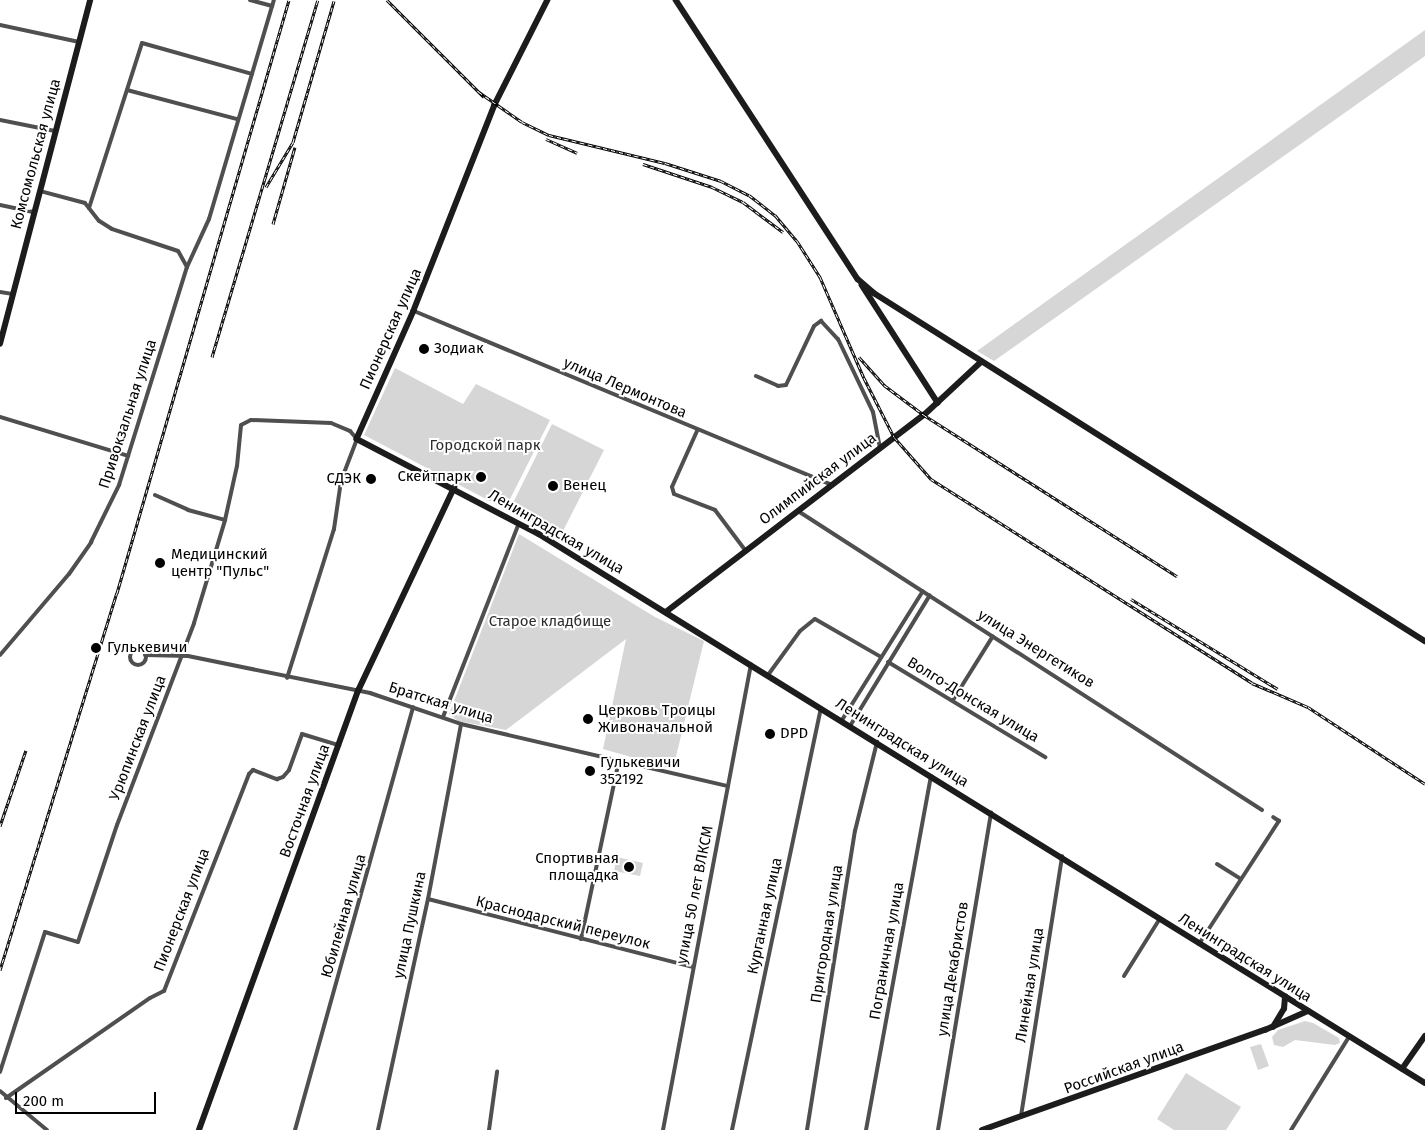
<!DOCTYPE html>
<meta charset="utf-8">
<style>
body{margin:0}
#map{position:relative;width:1425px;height:1130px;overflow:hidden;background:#fff;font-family:"Fira Sans",sans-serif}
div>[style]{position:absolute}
.green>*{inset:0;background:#d6d6d6}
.street>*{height:4px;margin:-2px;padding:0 2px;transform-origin:2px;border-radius:2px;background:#4f4f4f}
.street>.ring{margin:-2px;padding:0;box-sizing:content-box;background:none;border:4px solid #4f4f4f;border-radius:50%}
.secondary>*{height:5.5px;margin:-2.75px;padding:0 2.75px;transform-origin:2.75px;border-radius:2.75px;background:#1c1c1c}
.rail>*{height:3px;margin-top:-1.5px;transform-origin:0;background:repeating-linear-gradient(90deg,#fff 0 4px,#000 0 8px);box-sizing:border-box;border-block:1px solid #000}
.dots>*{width:14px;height:14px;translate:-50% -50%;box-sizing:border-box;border:2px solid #fff;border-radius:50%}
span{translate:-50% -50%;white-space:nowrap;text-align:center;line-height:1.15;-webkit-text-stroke:4px #fff;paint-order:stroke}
.street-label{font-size:15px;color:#000}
.poi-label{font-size:15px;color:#000}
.left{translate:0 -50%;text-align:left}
.right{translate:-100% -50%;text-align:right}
.park-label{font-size:15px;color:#2d2d2d}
.scale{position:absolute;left:15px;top:1092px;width:141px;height:22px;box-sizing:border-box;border:2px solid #000;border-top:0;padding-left:6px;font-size:15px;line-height:18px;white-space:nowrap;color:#000;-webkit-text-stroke:4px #fff;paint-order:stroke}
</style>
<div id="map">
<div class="green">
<i style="clip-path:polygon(1425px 30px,1425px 56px,994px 361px,977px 351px)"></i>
<i style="clip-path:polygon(395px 368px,463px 404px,476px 384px,550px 420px,505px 509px,364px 435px)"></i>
<i style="clip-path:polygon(552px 424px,604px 450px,561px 535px,510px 509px)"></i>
<i style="clip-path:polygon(519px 534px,655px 617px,704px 641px,673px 769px,603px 749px,626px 639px,506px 730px,458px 721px,449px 714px)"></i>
<i style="clip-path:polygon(617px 857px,643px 863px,640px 876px,614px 871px)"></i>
<i style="clip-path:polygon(1305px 1021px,1313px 1023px,1339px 1038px,1340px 1043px,1335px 1045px,1295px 1040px,1283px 1047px,1274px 1045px,1272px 1037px,1278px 1030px)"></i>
<i style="clip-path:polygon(1261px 1044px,1269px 1066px,1258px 1070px,1250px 1047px)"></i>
<i style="clip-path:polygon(1186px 1073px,1241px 1107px,1226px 1130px,1174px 1130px,1157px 1119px)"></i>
</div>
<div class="street">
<i style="left:250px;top:0;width:23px;rotate:15deg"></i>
<i style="left:0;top:25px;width:81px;rotate:12.1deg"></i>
<i style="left:127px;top:90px;width:114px;rotate:14.8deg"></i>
<i style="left:0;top:120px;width:56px;rotate:11.3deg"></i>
<i style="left:0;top:205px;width:35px;rotate:12deg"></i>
<i style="left:89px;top:208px;width:173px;rotate:-72.2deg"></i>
<i style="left:142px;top:43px;width:114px;rotate:15.7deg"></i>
<i style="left:187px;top:267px;width:53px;rotate:-65.4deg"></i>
<i style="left:209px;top:219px;width:228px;rotate:-73.5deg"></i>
<i style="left:0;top:292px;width:12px;rotate:9deg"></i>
<i style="left:414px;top:311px;width:450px;rotate:22.6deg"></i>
<i style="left:756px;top:376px;width:24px;rotate:24deg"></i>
<i style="left:778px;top:386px;width:8px;rotate:-7deg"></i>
<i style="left:786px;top:385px;width:65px;rotate:-64.6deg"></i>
<i style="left:814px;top:326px;width:9px;rotate:-36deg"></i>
<i style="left:821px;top:321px;width:25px;rotate:47deg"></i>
<i style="left:838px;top:339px;width:81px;rotate:64.4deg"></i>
<i style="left:873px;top:412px;width:36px;rotate:79deg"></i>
<i style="left:0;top:417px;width:134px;rotate:16.9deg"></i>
<i style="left:697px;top:431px;width:61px;rotate:114.1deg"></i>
<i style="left:672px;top:487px;width:7px;rotate:74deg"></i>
<i style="left:674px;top:494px;width:44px;rotate:21.3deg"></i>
<i style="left:715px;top:510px;width:50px;rotate:53.1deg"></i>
<i style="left:155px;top:495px;width:36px;rotate:24deg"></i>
<i style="left:188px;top:510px;width:38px;rotate:15deg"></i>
<i style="left:798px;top:511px;width:552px;rotate:32.8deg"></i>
<i class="ring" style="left:130px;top:649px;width:12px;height:12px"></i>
<i style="left:0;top:655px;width:106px;rotate:-49.6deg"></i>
<i style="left:69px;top:574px;width:39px;rotate:-55deg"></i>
<i style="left:91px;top:542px;width:64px;rotate:-63.8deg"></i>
<i style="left:119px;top:485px;width:228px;rotate:-72.7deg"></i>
<i style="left:187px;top:267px;width:18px;rotate:-119deg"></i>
<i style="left:178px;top:251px;width:70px;rotate:-161.6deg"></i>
<i style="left:112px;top:229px;width:15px;rotate:-148deg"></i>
<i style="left:99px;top:221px;width:23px;rotate:-128deg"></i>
<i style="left:85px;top:203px;width:47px;rotate:-165.1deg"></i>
<i style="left:145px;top:655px;width:43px;rotate:1.3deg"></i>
<i style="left:188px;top:656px;width:186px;rotate:11.5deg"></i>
<i style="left:370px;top:693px;width:96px;rotate:18.8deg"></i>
<i style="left:461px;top:724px;width:274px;rotate:13.1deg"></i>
<i style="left:888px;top:662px;width:184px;rotate:31.2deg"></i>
<i style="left:768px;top:675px;width:54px;rotate:-54deg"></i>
<i style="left:800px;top:631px;width:19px;rotate:-39deg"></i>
<i style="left:815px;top:619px;width:76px;rotate:29.9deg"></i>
<i style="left:953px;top:700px;width:75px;rotate:-58deg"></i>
<i style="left:443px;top:717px;width:208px;rotate:-68.6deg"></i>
<i style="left:842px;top:720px;width:152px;rotate:-57.9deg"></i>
<i style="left:850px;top:726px;width:153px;rotate:-58.6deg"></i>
<i style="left:1217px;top:864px;width:28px;rotate:32deg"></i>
<i style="left:428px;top:899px;width:273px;rotate:14.4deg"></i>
<i style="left:581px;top:939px;width:183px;rotate:-78deg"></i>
<i style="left:1199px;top:944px;width:147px;rotate:-57deg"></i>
<i style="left:1279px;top:821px;width:7px;rotate:-146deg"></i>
<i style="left:1124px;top:976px;width:66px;rotate:-58deg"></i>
<i style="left:0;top:1072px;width:147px;rotate:-72.2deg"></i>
<i style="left:45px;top:932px;width:34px;rotate:17deg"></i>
<i style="left:78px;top:942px;width:123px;rotate:-71.6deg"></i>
<i style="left:117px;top:825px;width:216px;rotate:-69.1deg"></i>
<i style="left:194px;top:623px;width:108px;rotate:-73.2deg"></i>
<i style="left:225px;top:520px;width:55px;rotate:-77.5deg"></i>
<i style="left:237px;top:466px;width:41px;rotate:-84.4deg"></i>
<i style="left:241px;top:425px;width:11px;rotate:-27deg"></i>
<i style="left:251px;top:420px;width:80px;rotate:2.1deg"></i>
<i style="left:331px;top:423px;width:21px;rotate:23deg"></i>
<i style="left:350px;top:431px;width:11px;rotate:49deg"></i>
<i style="left:357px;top:439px;width:45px;rotate:110.9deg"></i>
<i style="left:341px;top:481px;width:49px;rotate:98.3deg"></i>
<i style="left:334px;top:529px;width:156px;rotate:107.5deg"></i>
<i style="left:0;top:1091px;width:61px;rotate:39.7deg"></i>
<i style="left:6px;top:1098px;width:175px;rotate:-34.8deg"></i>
<i style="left:150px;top:998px;width:16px;rotate:-27deg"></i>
<i style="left:164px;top:991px;width:233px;rotate:-68.6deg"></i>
<i style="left:249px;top:774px;width:6px;rotate:-45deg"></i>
<i style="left:253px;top:770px;width:26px;rotate:21deg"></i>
<i style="left:277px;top:779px;width:6px;rotate:-18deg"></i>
<i style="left:283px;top:777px;width:9px;rotate:-49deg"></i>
<i style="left:289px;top:770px;width:38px;rotate:-70deg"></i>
<i style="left:302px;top:734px;width:39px;rotate:17deg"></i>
<i style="left:1021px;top:1116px;width:263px;rotate:-81deg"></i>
<i style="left:295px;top:1130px;width:439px;rotate:-74.4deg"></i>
<i style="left:378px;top:1130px;width:236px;rotate:-77.8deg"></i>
<i style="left:428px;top:899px;width:178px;rotate:-79.3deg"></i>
<i style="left:489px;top:1130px;width:59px;rotate:-82.1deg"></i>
<i style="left:663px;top:1130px;width:474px;rotate:-79.3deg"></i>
<i style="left:732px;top:1130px;width:431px;rotate:-78.1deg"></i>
<i style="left:807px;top:1130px;width:303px;rotate:-80.9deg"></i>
<i style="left:855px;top:831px;width:92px;rotate:-76.1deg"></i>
<i style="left:866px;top:1130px;width:360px;rotate:-79.6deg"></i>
<i style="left:938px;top:1130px;width:322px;rotate:-80.5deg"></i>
<i style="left:1291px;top:1130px;width:110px;rotate:-58.1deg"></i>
</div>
<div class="secondary">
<i style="left:548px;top:0;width:118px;rotate:116.8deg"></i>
<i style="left:495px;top:105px;width:221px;rotate:111.5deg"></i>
<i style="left:414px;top:311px;width:140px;rotate:114deg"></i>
<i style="left:357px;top:439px;width:205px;rotate:27.6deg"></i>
<i style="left:539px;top:534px;width:1042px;rotate:31.78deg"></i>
<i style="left:676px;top:0;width:333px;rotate:56.9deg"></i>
<i style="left:858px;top:279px;width:21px;rotate:41deg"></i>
<i style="left:874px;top:293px;width:652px;rotate:32.28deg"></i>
<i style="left:862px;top:285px;width:140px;rotate:57.2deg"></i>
<i style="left:0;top:344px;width:356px;rotate:-75.3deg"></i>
<i style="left:666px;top:612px;width:325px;rotate:-37.4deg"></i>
<i style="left:924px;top:415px;width:78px;rotate:-42.9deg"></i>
<i style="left:1273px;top:1027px;width:21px;rotate:-59deg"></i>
<i style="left:1284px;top:1009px;width:12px;rotate:-85deg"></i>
<i style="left:1402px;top:1069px;width:40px;rotate:-55.1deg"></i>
<i style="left:199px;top:1130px;width:467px;rotate:-70.1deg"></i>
<i style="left:358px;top:691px;width:225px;rotate:-64.7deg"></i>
<i style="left:982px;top:1130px;width:300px;rotate:-19.5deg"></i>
<i style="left:1265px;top:1030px;width:47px;rotate:-23.8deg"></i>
</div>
<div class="rail">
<i style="left:387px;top:0;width:137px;rotate:45deg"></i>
<i style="left:479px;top:92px;width:52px;rotate:34.9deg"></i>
<i style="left:522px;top:122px;width:30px;rotate:26deg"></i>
<i style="left:549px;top:135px;width:119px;rotate:13.6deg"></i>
<i style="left:665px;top:163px;width:59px;rotate:17.8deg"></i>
<i style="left:721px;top:181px;width:31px;rotate:27deg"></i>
<i style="left:749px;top:195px;width:33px;rotate:38deg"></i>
<i style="left:775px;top:215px;width:34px;rotate:50deg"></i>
<i style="left:797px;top:241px;width:43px;rotate:57.4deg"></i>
<i style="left:820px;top:277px;width:110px;rotate:66.5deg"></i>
<i style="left:864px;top:378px;width:66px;rotate:63deg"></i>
<i style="left:894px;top:437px;width:56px;rotate:48.6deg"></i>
<i style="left:931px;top:479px;width:380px;rotate:32.4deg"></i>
<i style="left:1252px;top:683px;width:61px;rotate:23.2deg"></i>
<i style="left:1308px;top:707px;width:140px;rotate:33.3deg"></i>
<i style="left:546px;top:139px;width:34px;rotate:24deg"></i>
<i style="left:643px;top:164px;width:73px;rotate:18.4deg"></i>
<i style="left:712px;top:187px;width:34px;rotate:26deg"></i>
<i style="left:743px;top:202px;width:50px;rotate:36.9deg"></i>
<i style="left:266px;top:187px;width:52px;rotate:-59deg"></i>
<i style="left:293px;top:142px;width:147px;rotate:-73.8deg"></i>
<i style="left:273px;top:224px;width:80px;rotate:-74.1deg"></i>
<i style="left:212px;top:357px;width:372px;rotate:-73.5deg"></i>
<i style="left:859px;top:357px;width:38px;rotate:48deg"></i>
<i style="left:884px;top:385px;width:50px;rotate:36.9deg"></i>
<i style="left:924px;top:415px;width:300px;rotate:32.5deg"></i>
<i style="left:1131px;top:599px;width:172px;rotate:31.5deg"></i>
<i style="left:0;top:826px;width:80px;rotate:-71.1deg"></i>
<i style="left:0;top:970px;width:395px;rotate:-72.8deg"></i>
<i style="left:117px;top:593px;width:617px;rotate:-73.83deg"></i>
</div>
<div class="dots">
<i style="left:424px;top:349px;background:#000"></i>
<i style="left:481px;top:477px;background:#000"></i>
<i style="left:371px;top:479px;background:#000"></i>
<i style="left:553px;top:486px;background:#000"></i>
<i style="left:160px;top:563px;background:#000"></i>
<i style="left:96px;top:648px;background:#000"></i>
<i style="left:588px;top:719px;background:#000"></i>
<i style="left:770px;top:734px;background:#000"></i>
<i style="left:590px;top:771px;background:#000"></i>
<i style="left:629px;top:867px;background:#000"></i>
</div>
<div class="street-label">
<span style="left:36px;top:154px;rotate:-75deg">Комсомольская улица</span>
<span style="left:391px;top:329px;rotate:-66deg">Пионерская улица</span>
<span style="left:625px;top:388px;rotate:23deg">улица Лермонтова</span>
<span style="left:128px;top:414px;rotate:-72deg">Привокзальная улица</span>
<span style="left:818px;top:479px;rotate:-37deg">Олимпийская улица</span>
<span style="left:556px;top:532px;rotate:30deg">Ленинградская улица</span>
<span style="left:1036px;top:649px;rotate:32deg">улица Энергетиков</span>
<span style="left:973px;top:700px;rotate:31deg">Волго-Донская улица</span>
<span style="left:441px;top:703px;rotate:17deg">Братская улица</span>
<span style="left:138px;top:738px;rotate:-69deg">Урюпинская улица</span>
<span style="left:902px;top:743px;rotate:32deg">Ленинградская улица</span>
<span style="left:305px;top:801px;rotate:-70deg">Восточная улица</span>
<span style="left:695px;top:895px;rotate:-79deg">улица 50 лет ВЛКСМ</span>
<span style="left:182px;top:910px;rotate:-69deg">Пионерская улица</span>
<span style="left:344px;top:916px;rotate:-74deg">Юбилейная улица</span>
<span style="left:765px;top:916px;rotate:-78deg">Курганная улица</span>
<span style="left:563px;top:923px;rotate:14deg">Краснодарский переулок</span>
<span style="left:410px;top:925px;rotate:-78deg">улица Пушкина</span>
<span style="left:827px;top:934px;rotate:-81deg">Пригородная улица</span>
<span style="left:887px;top:951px;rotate:-80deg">Пограничная улица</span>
<span style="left:1245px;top:958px;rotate:32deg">Ленинградская улица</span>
<span style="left:953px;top:969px;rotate:-81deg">улица Декабристов</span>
<span style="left:1030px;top:985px;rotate:-81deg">Линейная улица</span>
<span style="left:1124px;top:1068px;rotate:-20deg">Российская улица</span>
</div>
<div class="poi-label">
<span class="left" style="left:434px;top:349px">Зодиак</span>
<span class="right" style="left:471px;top:477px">Скейтпарк</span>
<span class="right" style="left:361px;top:479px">СДЭК</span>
<span class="left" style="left:563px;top:486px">Венец</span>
<span class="left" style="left:171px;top:563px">Медицинский<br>центр "Пульс"</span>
<span class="left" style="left:107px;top:648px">Гулькевичи</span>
<span class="left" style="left:598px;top:719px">Церковь Троицы<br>Живоначальной</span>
<span class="left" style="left:780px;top:734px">DPD</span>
<span class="left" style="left:600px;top:771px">Гулькевичи<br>352192</span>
<span class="right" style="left:619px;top:867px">Спортивная<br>площадка</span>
</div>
<div class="park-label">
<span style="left:485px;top:446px">Городской парк</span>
<span style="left:550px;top:622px">Старое кладбище</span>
</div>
<div class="scale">200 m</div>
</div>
